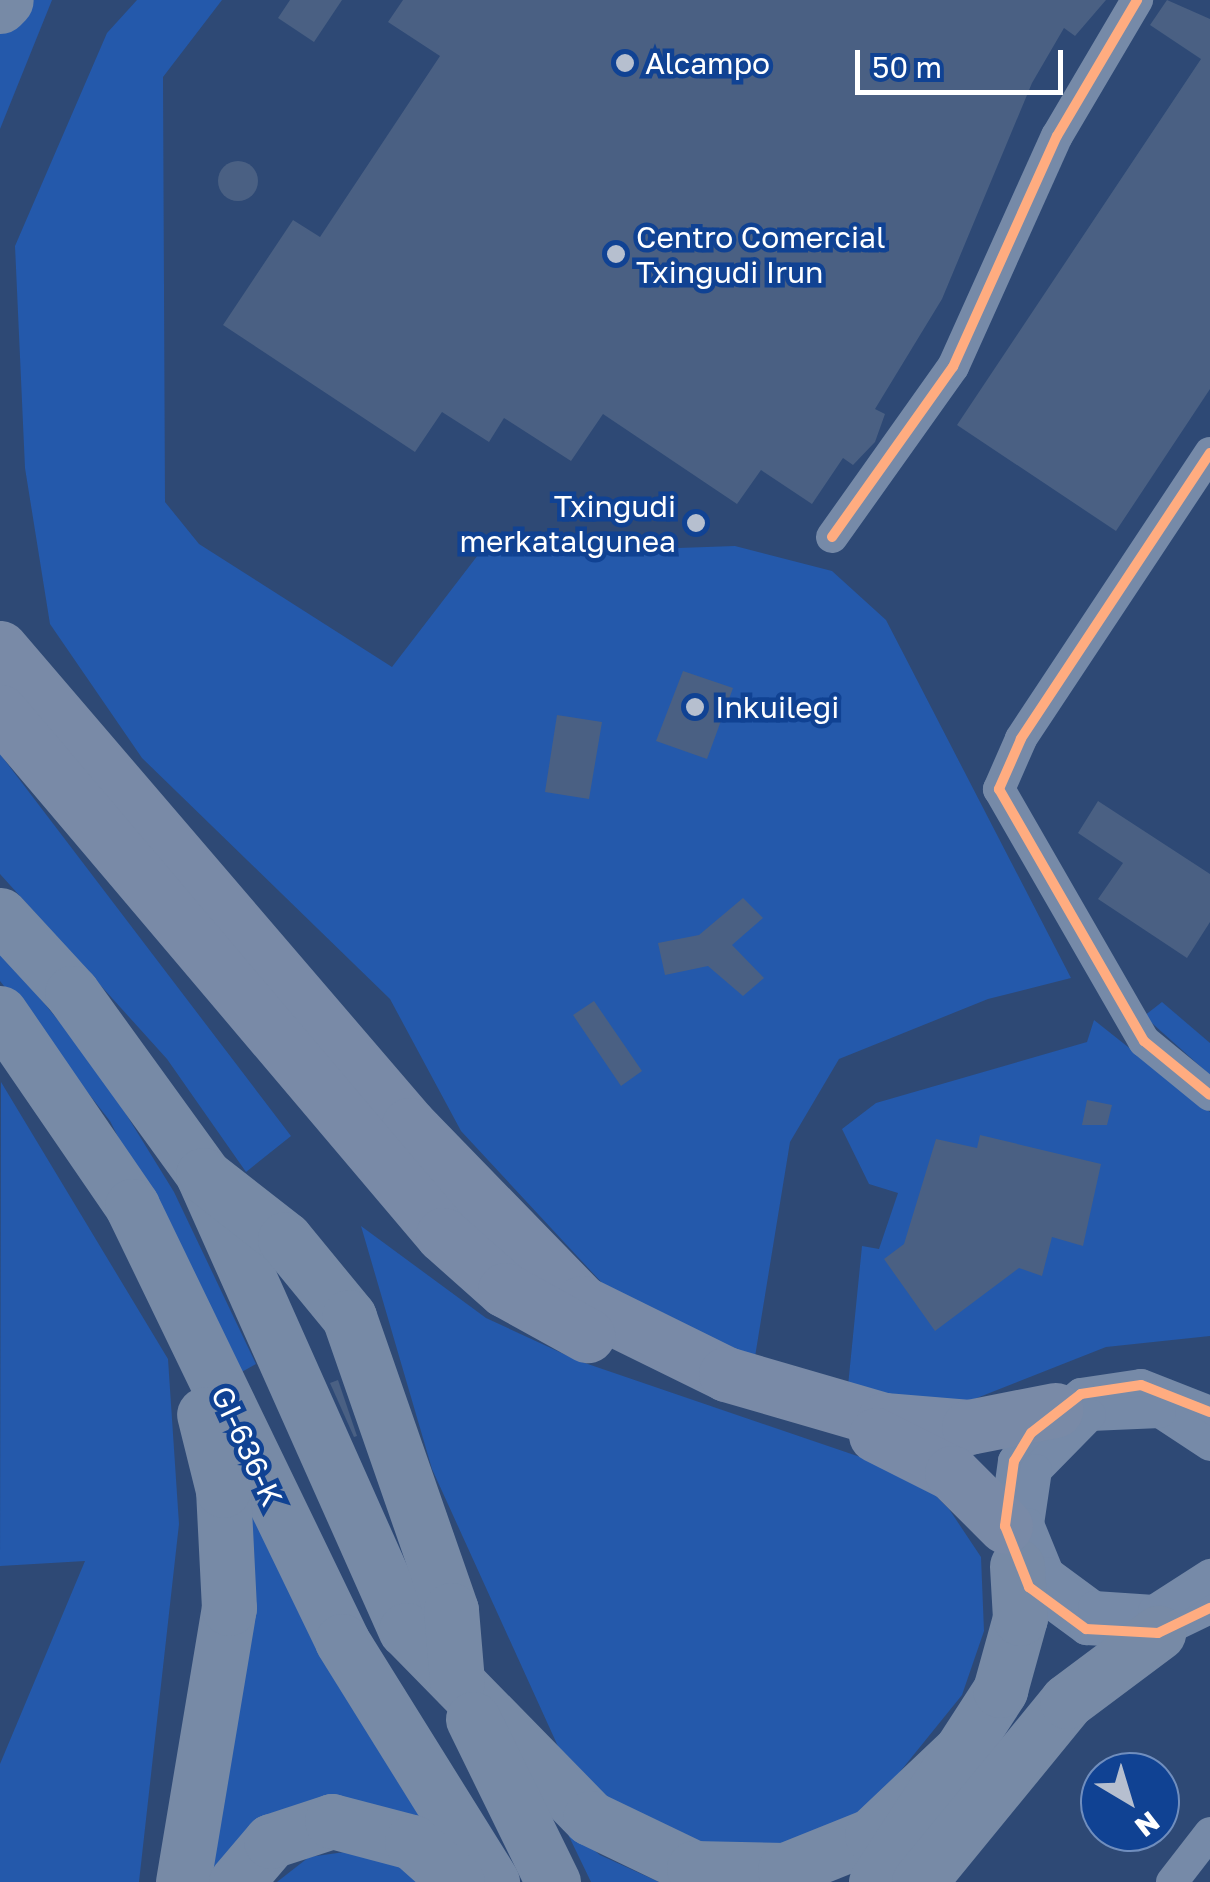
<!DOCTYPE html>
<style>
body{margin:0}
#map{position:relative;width:1210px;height:1882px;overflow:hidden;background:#2e4975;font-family:"Golos Text",sans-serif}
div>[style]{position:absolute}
.green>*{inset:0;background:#2459ab}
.building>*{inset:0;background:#4a6083}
.round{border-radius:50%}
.minor>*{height:32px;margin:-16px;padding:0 16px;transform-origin:16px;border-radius:16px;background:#768aa8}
.trunk>*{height:55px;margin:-27.5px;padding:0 27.5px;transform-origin:27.5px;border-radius:27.5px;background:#778aa6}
.motorway>*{height:55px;margin:-27.5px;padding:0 27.5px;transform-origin:27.5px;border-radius:27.5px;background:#798aa7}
.cycleway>*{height:10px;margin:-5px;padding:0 5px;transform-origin:5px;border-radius:5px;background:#ffac80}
.dots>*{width:28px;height:28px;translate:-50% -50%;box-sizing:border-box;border:5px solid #104293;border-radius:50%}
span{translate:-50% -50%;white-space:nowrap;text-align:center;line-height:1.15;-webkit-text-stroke:9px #104293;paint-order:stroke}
.poi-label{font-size:30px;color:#fff}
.left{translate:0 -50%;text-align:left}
.right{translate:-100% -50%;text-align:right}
.street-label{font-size:30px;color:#fff}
.north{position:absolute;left:1080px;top:1752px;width:100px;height:100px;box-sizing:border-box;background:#104293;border:2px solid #708ebe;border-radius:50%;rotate:142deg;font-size:28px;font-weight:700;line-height:40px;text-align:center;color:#fff}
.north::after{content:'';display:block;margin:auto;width:35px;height:45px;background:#b6bfcf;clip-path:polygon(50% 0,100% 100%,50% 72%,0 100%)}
.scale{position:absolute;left:855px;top:50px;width:208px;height:45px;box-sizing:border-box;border:5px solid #fff;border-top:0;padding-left:12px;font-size:30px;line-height:35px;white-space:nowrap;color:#fff;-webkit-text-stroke:8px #104293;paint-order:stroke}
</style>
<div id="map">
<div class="green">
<i style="clip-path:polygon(20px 0,52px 0,0 129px,0 22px)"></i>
<i style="clip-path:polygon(137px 0,222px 0,163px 77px,165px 502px,199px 544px,392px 667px,478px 555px,735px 546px,832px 571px,886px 620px,1071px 978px,988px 999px,839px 1059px,790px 1142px,753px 1369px,629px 1312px,461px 1131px,390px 999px,142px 758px,50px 624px,25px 468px,15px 246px,107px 33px)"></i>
<i style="clip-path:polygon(0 754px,291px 1136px,246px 1172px,167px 1059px,0 874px)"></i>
<i style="clip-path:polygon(0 950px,97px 1067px,174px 1192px,256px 1364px,238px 1374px,110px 1121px,0 981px)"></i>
<i style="clip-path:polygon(1162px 1002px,1210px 1043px,1210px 1075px,1144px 1016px)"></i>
<i style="clip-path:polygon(1094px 1020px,1210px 1112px,1210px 1336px,1106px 1347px,954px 1407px,848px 1386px,862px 1246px,879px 1249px,898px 1193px,869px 1184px,842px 1129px,876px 1103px,1087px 1042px)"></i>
<i style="clip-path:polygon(1px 1082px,168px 1359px,179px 1524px,139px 1882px,0 1882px,0 1764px,85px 1561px,0 1566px)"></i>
<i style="clip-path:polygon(361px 1226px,486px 1318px,579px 1361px,916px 1476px,949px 1509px,981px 1557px,984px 1631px,962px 1695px,865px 1815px,810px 1839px,743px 1850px,668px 1837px,608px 1805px,566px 1764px,432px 1469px)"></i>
<i style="clip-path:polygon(250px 1510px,422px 1821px,207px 1882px)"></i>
<i style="clip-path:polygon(564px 1826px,600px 1855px,659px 1882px,591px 1882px)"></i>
<i style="clip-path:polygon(366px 1849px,428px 1882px,277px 1882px,309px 1857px)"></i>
</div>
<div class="building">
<i style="clip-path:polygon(290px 0,342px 0,314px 42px,278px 18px)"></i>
<i style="clip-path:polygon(403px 0,1106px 0,1075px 36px,1064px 28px,1032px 83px,942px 299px,875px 409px,885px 414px,875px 442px,853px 465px,843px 458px,812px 504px,761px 470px,737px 504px,603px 414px,571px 461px,504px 418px,489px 442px,442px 412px,415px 452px,223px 325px,293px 220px,320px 237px,440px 56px,388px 22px)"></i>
<i style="clip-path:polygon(1167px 0,1210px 19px,1210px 389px,1116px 531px,957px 425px,1201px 59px,1150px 25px)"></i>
<i class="round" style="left:218px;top:161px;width:40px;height:40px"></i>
<i style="clip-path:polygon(683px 671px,733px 688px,707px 759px,656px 741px)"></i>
<i style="clip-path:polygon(557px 715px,602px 722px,589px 799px,545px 792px)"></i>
<i style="clip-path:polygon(1098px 801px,1210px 874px,1210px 922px,1187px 958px,1098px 899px,1123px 863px,1078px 833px)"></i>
<i style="clip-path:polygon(743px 898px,763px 918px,732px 945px,764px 978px,743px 996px,708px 966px,665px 975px,658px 943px,699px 935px)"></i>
<i style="clip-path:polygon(594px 1001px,642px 1071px,621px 1086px,573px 1015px)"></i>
<i style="clip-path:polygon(1087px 1100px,1112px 1105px,1107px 1125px,1082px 1125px)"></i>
<i style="clip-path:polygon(980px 1135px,1101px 1164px,1083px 1246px,1052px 1237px,1042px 1276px,1019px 1268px,935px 1331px,884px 1259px,904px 1244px,936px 1139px,977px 1148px)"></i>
<i style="clip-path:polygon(338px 1380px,357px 1436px,354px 1437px,330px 1383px)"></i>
</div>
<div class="minor">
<i style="left:1210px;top:453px;width:343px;rotate:123.5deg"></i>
<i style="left:1021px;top:739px;width:55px;rotate:113.7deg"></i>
<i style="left:999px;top:789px;width:291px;rotate:60.1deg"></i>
<i style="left:1144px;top:1041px;width:85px;rotate:39.3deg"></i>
<i style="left:832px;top:537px;width:209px;rotate:-54.6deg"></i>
<i style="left:953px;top:367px;width:253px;rotate:-65.8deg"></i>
<i style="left:1057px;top:136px;width:158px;rotate:-59.5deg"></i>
<i style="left:1210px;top:1412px;width:74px;rotate:-158.6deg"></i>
<i style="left:1141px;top:1385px;width:61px;rotate:171.5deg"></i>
<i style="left:1081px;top:1394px;width:63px;rotate:142deg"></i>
<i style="left:1031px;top:1433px;width:33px;rotate:121deg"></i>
<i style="left:1014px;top:1461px;width:66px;rotate:97.9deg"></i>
<i style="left:1005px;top:1526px;width:66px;rotate:68.5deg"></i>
<i style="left:1029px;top:1587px;width:71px;rotate:36.4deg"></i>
<i style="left:1086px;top:1629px;width:72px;rotate:3.2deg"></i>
<i style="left:1158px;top:1633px;width:58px;rotate:-25.7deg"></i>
<i style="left:1210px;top:1445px;width:60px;rotate:-146.6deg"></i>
<i style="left:1160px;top:1412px;width:70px;rotate:177.5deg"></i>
<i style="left:1090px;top:1415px;width:77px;rotate:134.5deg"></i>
<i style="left:1036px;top:1470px;width:55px;rotate:98.4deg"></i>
<i style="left:1028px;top:1524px;width:53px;rotate:67.8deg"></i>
<i style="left:1048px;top:1573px;width:57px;rotate:36.5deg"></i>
<i style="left:1094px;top:1607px;width:60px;rotate:3.8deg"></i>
<i style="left:1154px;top:1611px;width:67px;rotate:-32.7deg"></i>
<i style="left:1172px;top:1882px;width:62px;rotate:-52.2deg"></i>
</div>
<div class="trunk">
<i style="left:0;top:6px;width:8px;rotate:-45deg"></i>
<i style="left:0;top:915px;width:106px;rotate:47.3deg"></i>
<i style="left:72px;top:993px;width:259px;rotate:54.1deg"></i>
<i style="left:0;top:1013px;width:234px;rotate:55.6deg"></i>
<i style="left:132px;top:1206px;width:483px;rotate:64.2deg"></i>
<i style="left:342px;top:1641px;width:284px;rotate:58.1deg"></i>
<i style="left:203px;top:1175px;width:498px;rotate:66deg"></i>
<i style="left:406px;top:1630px;width:263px;rotate:45.6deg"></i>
<i style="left:590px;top:1818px;width:115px;rotate:25.7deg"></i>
<i style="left:694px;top:1868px;width:91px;rotate:1.3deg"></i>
<i style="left:785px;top:1870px;width:94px;rotate:-21.9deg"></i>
<i style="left:872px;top:1835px;width:132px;rotate:-43.5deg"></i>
<i style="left:203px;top:1175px;width:104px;rotate:38deg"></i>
<i style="left:285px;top:1239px;width:101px;rotate:50.6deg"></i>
<i style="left:349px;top:1317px;width:310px;rotate:70.8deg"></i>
<i style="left:451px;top:1610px;width:72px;rotate:85.2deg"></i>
<i style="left:473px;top:1719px;width:182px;rotate:63.9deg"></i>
<i style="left:183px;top:1882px;width:278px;rotate:-80.5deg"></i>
<i style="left:229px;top:1608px;width:118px;rotate:-92.9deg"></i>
<i style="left:223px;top:1490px;width:78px;rotate:-104deg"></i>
<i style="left:236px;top:1882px;width:54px;rotate:-49.5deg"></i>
<i style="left:271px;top:1841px;width:64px;rotate:-18.2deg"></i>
<i style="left:332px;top:1821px;width:83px;rotate:14.7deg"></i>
<i style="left:412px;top:1842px;width:60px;rotate:41.6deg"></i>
<i style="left:876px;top:1882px;width:229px;rotate:-57.1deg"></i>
<i style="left:1000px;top:1690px;width:75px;rotate:-74.5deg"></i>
<i style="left:1020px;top:1618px;width:52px;rotate:-93.3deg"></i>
<i style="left:919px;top:1882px;width:234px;rotate:-50.7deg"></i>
<i style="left:1067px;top:1701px;width:114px;rotate:-36.8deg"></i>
</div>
<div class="motorway">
<i style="left:0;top:648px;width:628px;rotate:49.39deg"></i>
<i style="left:409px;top:1125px;width:248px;rotate:45.8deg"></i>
<i style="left:582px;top:1303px;width:161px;rotate:26.2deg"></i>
<i style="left:726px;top:1374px;width:165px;rotate:16.2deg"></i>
<i style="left:884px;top:1420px;width:85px;rotate:4.7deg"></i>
<i style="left:969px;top:1427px;width:88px;rotate:-11.2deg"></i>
<i style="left:0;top:712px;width:685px;rotate:49.73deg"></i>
<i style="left:443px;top:1235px;width:83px;rotate:41.6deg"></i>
<i style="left:505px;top:1290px;width:94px;rotate:28.8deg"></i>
<i style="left:876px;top:1435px;width:85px;rotate:26.6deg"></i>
<i style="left:952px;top:1473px;width:75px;rotate:45deg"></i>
</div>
<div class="cycleway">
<i style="left:1210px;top:453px;width:343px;rotate:123.5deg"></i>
<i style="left:1021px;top:739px;width:55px;rotate:113.7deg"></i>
<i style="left:999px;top:789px;width:291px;rotate:60.1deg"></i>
<i style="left:1144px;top:1041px;width:85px;rotate:39.3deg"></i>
<i style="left:832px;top:537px;width:209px;rotate:-54.6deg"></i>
<i style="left:953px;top:367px;width:253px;rotate:-65.8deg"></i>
<i style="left:1057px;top:136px;width:158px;rotate:-59.5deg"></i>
<i style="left:1210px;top:1412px;width:74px;rotate:-158.6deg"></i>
<i style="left:1141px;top:1385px;width:61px;rotate:171.5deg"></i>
<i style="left:1081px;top:1394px;width:63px;rotate:142deg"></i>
<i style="left:1031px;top:1433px;width:33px;rotate:121deg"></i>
<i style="left:1014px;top:1461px;width:66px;rotate:97.9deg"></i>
<i style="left:1005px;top:1526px;width:66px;rotate:68.5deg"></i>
<i style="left:1029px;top:1587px;width:71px;rotate:36.4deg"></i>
<i style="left:1086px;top:1629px;width:72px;rotate:3.2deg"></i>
<i style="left:1158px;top:1633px;width:58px;rotate:-25.7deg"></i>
</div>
<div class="dots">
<i style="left:625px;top:63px;background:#b6bfcf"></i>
<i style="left:616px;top:254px;background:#b6bfcf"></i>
<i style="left:696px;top:523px;background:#b6bfcf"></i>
<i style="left:695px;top:707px;background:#b6bfcf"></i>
</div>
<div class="poi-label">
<span class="left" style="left:645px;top:63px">Alcampo</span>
<span class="left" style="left:636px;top:254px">Centro Comercial<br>Txingudi Irun</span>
<span class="right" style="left:676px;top:523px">Txingudi<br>merkatalgunea</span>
<span class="left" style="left:715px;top:707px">Inkuilegi</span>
</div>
<div class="street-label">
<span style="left:247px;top:1446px;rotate:65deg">GI-636-K</span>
</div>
<div class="north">N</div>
<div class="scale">50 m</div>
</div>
